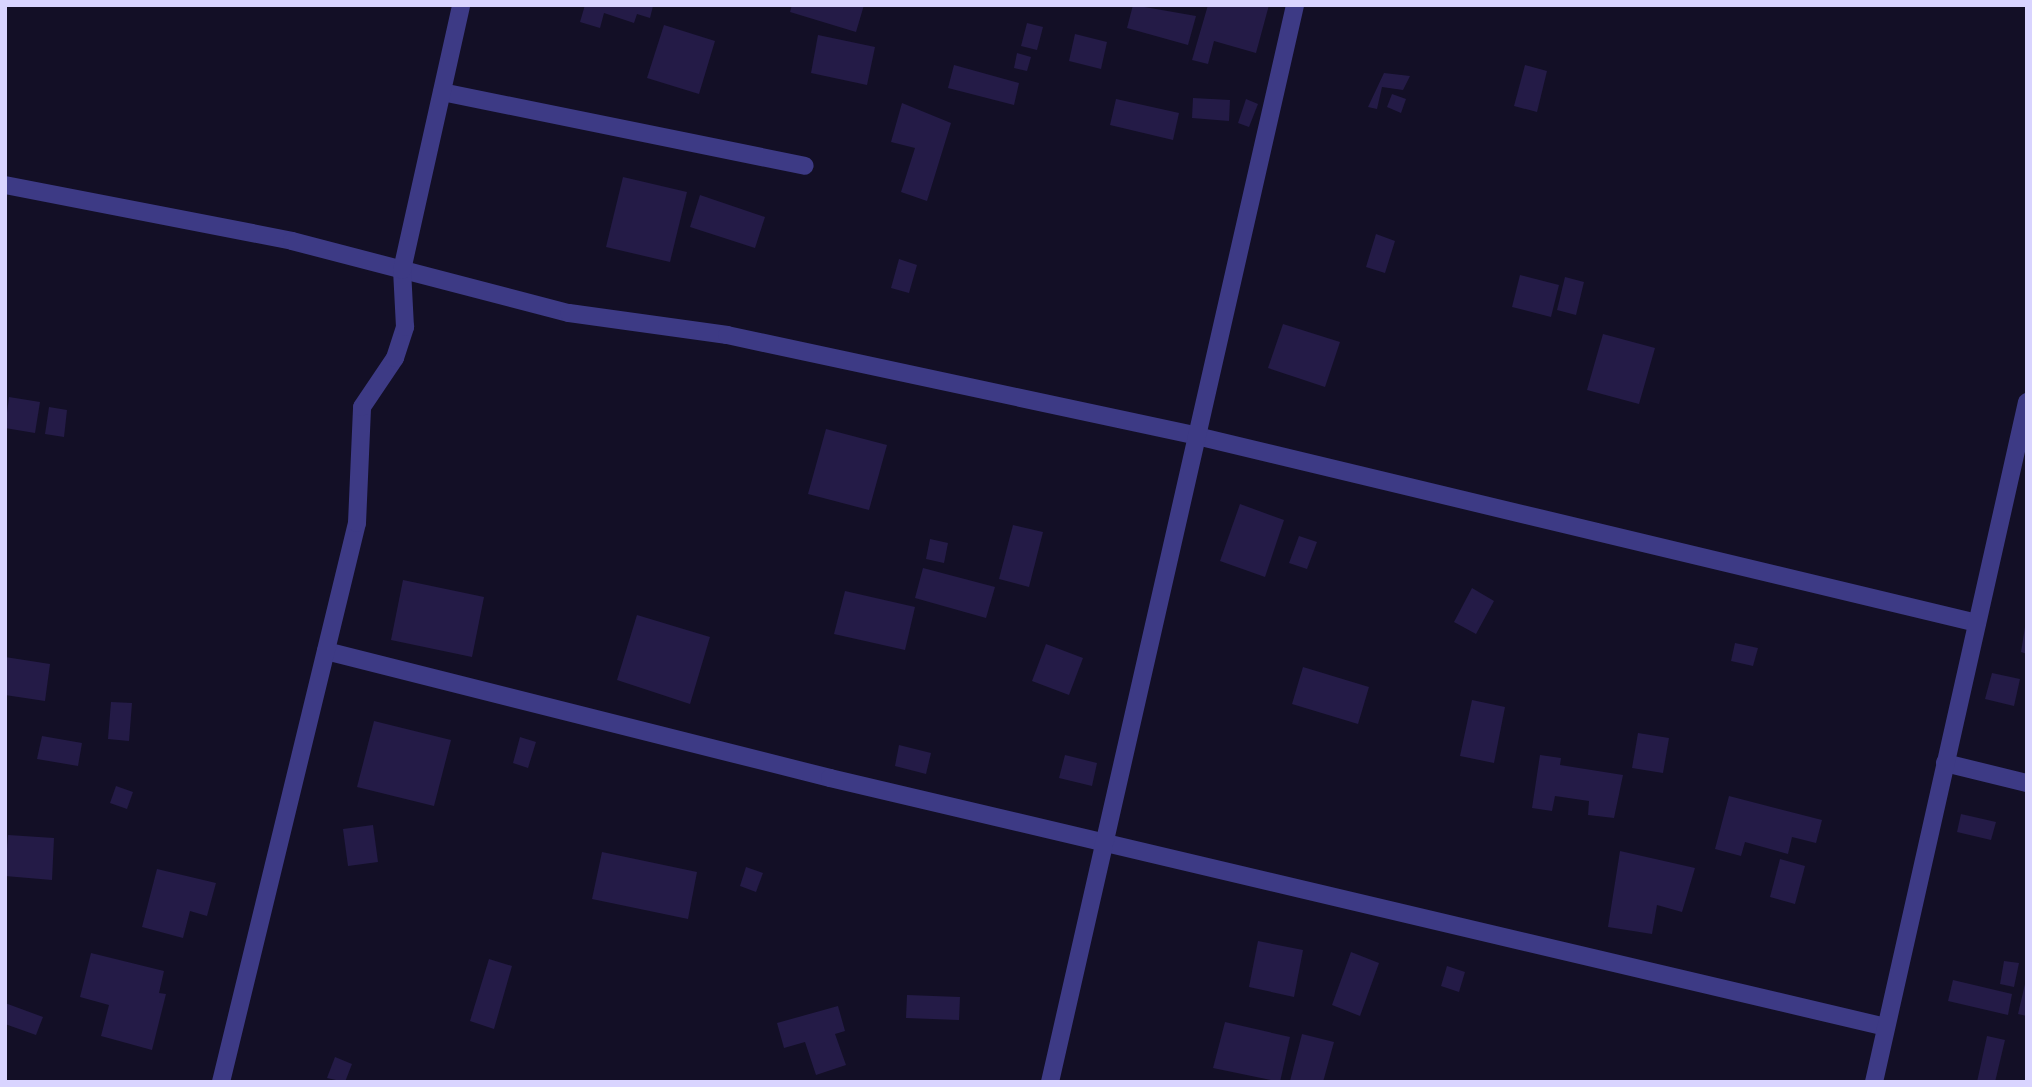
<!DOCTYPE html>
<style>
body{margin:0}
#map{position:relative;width:2032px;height:1087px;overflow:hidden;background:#130f26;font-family:Barlow,sans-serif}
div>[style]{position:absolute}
.building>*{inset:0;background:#241b47}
.minor>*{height:18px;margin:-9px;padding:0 9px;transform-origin:9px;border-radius:9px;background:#3d3a85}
span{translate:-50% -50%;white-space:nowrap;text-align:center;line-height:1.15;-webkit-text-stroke:5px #130f26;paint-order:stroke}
.frame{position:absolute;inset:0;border:7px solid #d9d4ff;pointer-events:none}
</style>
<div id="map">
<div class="building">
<i style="clip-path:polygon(585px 5px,651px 5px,653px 6px,650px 18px,637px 14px,634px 23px,604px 13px,600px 28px,580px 22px)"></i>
<i style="clip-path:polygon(792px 5px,864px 5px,856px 32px,790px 12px)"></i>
<i style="clip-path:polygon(1133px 5px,1196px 16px,1188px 45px,1127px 28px)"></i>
<i style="clip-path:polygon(1208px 5px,1269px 5px,1256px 53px,1214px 41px,1208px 64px,1192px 60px)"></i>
<i style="clip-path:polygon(1027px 23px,1043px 27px,1037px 50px,1021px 46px)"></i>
<i style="clip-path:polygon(664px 25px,715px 41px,699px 94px,647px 78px)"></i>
<i style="clip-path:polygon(1075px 34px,1107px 42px,1101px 69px,1069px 61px)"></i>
<i style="clip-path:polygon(818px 35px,875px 47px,867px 85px,811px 73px)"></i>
<i style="clip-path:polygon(1017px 53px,1031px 57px,1027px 71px,1014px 68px)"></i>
<i style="clip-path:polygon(954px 65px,1019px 83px,1014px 105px,948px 88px)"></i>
<i style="clip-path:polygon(1525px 65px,1547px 71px,1537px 112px,1514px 106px)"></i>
<i style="clip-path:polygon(1384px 73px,1410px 76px,1403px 90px,1382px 87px,1377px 109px,1368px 107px)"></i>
<i style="clip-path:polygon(1392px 94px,1406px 99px,1401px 113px,1387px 107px)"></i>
<i style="clip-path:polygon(1193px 98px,1230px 100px,1229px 121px,1192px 118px)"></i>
<i style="clip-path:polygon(1116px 99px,1179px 113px,1173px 140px,1110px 125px)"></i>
<i style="clip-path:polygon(1246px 99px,1258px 104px,1249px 127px,1238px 123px)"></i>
<i style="clip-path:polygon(902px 103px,951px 123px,927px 201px,901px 192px,915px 148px,891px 142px)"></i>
<i style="clip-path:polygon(623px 177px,687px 192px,670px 262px,606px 247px)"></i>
<i style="clip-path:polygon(700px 195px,765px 217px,755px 248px,690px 227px)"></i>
<i style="clip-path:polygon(1376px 234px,1395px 241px,1385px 273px,1366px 267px)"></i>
<i style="clip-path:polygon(899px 259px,917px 265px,909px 293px,891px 288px)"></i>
<i style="clip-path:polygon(1520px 275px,1559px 285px,1551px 317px,1512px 307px)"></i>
<i style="clip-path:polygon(1565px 277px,1584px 282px,1576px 315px,1557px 310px)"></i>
<i style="clip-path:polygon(1283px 324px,1340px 342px,1325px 387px,1268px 368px)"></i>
<i style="clip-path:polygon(1603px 334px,1655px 348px,1639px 404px,1587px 390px)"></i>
<i style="clip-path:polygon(9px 397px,40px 402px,35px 433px,5px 428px)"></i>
<i style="clip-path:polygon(49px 407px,67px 410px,64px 437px,45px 434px)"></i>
<i style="clip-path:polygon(826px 429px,887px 445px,869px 510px,808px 494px)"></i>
<i style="clip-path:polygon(1240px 504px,1284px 520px,1265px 577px,1220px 561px)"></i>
<i style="clip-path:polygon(1013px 525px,1043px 532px,1029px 587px,999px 579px)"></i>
<i style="clip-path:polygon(1299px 536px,1317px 542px,1307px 569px,1289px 563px)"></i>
<i style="clip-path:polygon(930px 539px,948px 543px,944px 563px,926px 559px)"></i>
<i style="clip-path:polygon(923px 568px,995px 587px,986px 618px,915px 598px)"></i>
<i style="clip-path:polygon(403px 580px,484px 597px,472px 657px,391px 640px)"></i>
<i style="clip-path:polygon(1472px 588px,1494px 601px,1476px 634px,1454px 622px)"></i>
<i style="clip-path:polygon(845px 591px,915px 607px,905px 650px,834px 634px)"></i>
<i style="clip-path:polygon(637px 615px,710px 637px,690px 704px,617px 680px)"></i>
<i style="clip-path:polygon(2025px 627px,2027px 627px,2027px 654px,2021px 652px)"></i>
<i style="clip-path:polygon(1735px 643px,1758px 648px,1753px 666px,1731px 661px)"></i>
<i style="clip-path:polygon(1046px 644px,1083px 658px,1069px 695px,1032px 681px)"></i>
<i style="clip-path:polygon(5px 657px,50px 664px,45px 701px,5px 695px)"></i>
<i style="clip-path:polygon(1303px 667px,1369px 687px,1358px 724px,1292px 704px)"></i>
<i style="clip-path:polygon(1992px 673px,2020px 679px,2014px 706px,1985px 699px)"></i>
<i style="clip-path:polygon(1472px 700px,1505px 707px,1494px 763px,1460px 756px)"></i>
<i style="clip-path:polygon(111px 702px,132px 703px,129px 741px,108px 739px)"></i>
<i style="clip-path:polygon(374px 721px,451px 740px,434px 806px,357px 787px)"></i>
<i style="clip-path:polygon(1638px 733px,1669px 738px,1663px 773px,1632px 768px)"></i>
<i style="clip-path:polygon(42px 736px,82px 743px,78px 766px,37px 759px)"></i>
<i style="clip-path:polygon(520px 737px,536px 742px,528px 768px,513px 763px)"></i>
<i style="clip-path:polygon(899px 745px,931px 753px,926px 774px,895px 766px)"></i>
<i style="clip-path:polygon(1065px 755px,1097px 763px,1092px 786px,1059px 778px)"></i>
<i style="clip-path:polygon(1540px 755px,1561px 758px,1560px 765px,1623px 775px,1614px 818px,1588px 815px,1589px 801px,1555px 796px,1552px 811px,1532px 808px)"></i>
<i style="clip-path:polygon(116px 786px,133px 792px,127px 809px,110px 803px)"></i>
<i style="clip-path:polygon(1729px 796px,1822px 820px,1816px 843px,1792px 837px,1788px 854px,1745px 842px,1741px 856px,1715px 849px)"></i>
<i style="clip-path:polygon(1961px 814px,1996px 822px,1991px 840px,1957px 832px)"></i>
<i style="clip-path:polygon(373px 825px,378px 862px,348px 866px,343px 829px)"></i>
<i style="clip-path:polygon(8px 835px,54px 838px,52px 880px,5px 876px)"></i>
<i style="clip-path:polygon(1620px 851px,1695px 868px,1682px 912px,1657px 905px,1652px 934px,1608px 927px)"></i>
<i style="clip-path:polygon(602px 852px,697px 872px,688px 919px,592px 899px)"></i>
<i style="clip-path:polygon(1780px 859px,1805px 866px,1795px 904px,1770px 897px)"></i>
<i style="clip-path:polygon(746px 867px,763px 873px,756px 892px,740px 886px)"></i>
<i style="clip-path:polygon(157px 869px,216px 883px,207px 916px,190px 911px,183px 938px,142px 927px)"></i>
<i style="clip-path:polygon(1258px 941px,1303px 950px,1294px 997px,1249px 987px)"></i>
<i style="clip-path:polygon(1351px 952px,1379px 963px,1360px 1016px,1332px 1005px)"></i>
<i style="clip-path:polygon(91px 953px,164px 971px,159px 993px,166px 994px,152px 1050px,101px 1036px,109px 1005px,80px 997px)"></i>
<i style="clip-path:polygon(489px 959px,512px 966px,494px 1029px,470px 1021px)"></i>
<i style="clip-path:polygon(2004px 961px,2019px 963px,2014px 987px,2000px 984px)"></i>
<i style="clip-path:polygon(1447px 966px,1465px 972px,1459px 992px,1441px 986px)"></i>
<i style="clip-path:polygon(1953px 980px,2012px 994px,2008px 1015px,1948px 1001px)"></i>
<i style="clip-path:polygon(2025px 984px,2027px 984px,2027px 1016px,2018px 1014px)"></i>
<i style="clip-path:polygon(907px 995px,960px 997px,959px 1020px,906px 1018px)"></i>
<i style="clip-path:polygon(5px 1003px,43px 1017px,36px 1035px,5px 1024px)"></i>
<i style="clip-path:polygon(838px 1006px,845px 1031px,835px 1034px,846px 1065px,816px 1075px,805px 1042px,784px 1048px,777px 1023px)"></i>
<i style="clip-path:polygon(1225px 1022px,1290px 1037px,1280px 1082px,1213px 1068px)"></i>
<i style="clip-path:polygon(1302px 1034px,1334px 1042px,1323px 1082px,1290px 1081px)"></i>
<i style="clip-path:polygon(1987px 1036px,2005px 1040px,1995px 1082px,1977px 1082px)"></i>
<i style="clip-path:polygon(335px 1057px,352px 1064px,345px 1082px,327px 1078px)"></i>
</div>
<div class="minor">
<i style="left:442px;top:92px;width:370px;rotate:11.5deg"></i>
<i style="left:5px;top:185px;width:292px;rotate:11deg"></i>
<i style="left:292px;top:241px;width:286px;rotate:14.6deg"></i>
<i style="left:569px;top:313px;width:160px;rotate:7.9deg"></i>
<i style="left:727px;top:335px;width:485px;rotate:12.1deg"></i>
<i style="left:1201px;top:437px;width:798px;rotate:13.48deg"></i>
<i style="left:326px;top:651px;width:520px;rotate:14.14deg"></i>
<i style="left:830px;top:778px;width:1085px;rotate:13.27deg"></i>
<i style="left:1945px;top:763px;width:84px;rotate:13.7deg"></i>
<i style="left:221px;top:1082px;width:575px;rotate:-76.33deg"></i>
<i style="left:357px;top:523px;width:116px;rotate:-87.5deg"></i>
<i style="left:362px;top:407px;width:59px;rotate:-56deg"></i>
<i style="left:395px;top:358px;width:33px;rotate:-72deg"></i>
<i style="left:405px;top:327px;width:57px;rotate:-93deg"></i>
<i style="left:402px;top:270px;width:271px;rotate:-77.4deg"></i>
<i style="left:1050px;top:1082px;width:1105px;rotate:-77.18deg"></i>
<i style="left:1874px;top:1082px;width:697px;rotate:-77.32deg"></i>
</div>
<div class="frame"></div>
</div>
